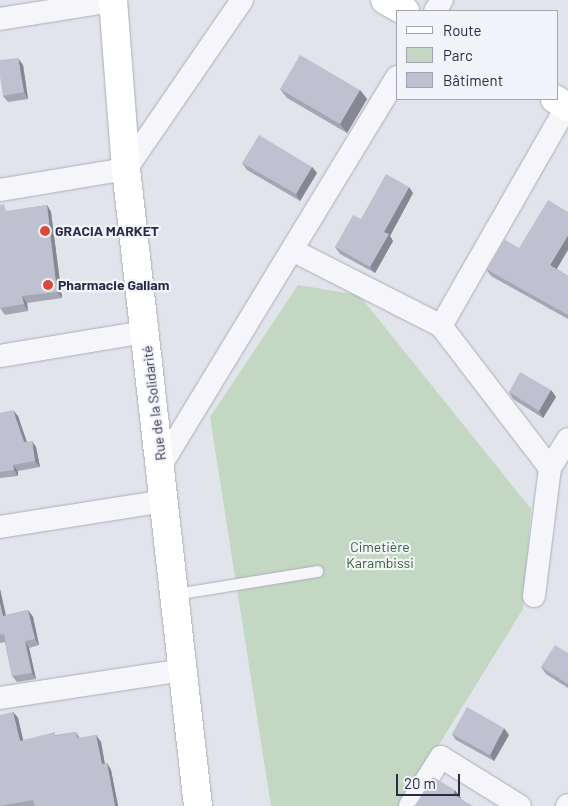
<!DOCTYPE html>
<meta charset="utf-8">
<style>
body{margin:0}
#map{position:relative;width:568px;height:806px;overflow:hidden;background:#e2e4ec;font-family:Barlow,sans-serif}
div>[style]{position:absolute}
.green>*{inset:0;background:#c3d7c2}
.roads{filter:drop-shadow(0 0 1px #aaadba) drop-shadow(0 0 1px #aaadba)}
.lane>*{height:11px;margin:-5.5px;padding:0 5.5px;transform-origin:5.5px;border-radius:5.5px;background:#f6f6fa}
.street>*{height:22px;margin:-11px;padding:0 11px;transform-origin:11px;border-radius:11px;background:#f6f6fa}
.secondary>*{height:28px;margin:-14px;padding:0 14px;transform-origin:14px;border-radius:14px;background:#fff}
.wall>*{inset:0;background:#a4a6b3}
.shaded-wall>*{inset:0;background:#868792}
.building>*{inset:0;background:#bfc1d0}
.dots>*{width:14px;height:14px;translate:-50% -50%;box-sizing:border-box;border:2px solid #f3f4f9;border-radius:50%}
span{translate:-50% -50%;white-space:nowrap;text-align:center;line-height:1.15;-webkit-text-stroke:4.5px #f3f4f9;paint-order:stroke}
.poi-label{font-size:14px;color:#282c47;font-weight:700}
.left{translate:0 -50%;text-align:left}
.street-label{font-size:14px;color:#282c47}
.park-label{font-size:14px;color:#346435}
.legend{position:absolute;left:396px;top:10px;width:162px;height:90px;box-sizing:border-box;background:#f3f4f9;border:1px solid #a2a4b2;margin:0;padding:6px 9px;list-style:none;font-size:15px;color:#282c47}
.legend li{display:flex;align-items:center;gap:10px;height:25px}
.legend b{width:25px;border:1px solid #a2a4b2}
.scale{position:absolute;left:396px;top:774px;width:64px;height:22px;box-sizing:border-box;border:2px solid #282c47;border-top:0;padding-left:6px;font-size:15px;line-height:18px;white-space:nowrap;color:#282c47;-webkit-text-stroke:4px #f3f4f9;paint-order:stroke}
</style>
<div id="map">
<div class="green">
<i style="clip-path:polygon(298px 285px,359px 295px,531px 509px,523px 609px,401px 806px,271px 806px,210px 417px)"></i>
</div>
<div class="roads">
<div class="lane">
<i style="left:175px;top:594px;width:144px;rotate:-9.2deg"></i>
</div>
<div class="street">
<i style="left:435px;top:11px;width:13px;rotate:-58deg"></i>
<i style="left:0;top:19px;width:114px;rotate:-9.1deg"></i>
<i style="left:0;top:190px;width:128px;rotate:-9.5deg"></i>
<i style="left:126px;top:169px;width:205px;rotate:-55.5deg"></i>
<i style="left:294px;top:251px;width:165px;rotate:27deg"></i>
<i style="left:441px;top:326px;width:179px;rotate:52.5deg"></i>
<i style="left:441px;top:326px;width:256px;rotate:-60.2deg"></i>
<i style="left:0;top:356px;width:147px;rotate:-9.4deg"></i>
<i style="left:161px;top:465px;width:454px;rotate:-58.7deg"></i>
<i style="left:0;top:527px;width:166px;rotate:-9deg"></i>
<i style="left:534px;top:596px;width:129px;rotate:-82.9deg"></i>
<i style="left:550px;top:468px;width:34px;rotate:-58deg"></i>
<i style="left:0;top:698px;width:185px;rotate:-8.7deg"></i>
<i style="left:410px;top:806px;width:58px;rotate:-57.7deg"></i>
<i style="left:441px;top:757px;width:93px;rotate:31.8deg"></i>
<i style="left:567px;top:806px;width:1px;rotate:-45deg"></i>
</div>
<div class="secondary">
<i style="left:113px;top:0;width:169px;rotate:85.6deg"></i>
<i style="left:126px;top:169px;width:641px;rotate:83.55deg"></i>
<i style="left:385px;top:0;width:23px;rotate:29deg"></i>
<i style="left:555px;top:99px;width:15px;rotate:32deg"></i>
</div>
</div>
<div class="wall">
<i style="clip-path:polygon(23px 65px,28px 99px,8px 102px,3px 96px)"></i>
<i style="clip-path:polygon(280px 89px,360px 90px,367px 99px,347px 133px,287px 98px)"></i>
<i style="clip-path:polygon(242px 163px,312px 167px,317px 173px,300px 201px,247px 170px)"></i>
<i style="clip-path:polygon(413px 193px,390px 236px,393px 241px,375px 273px,340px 254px,335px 247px,361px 219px)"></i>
<i style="clip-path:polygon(47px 205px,51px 212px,62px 298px,27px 303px,28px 311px,5px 315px,0 308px,9px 211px)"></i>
<i style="clip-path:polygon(486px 269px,557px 269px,568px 276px,568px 319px,491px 276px)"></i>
<i style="clip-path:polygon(551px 390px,556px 397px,543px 418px,513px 399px,509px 392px)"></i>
<i style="clip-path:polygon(0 413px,18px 416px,26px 442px,36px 447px,40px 467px,18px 471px,18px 476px,0 478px)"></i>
<i style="clip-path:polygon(0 589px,6px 615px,28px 610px,33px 617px,39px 645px,29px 648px,36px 679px,17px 682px,12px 676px,5px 642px,0 643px)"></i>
<i style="clip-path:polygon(568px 653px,568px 688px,546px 674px,541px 667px)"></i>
<i style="clip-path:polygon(13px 712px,18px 718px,23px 740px,76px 732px,80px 738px,96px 735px,101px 742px,105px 764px,107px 763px,111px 770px,118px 806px,0 806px)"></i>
<i style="clip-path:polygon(452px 734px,509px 735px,494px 761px,456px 740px)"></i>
</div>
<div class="shaded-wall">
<i style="clip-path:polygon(18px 58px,23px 65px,28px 99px,24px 92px)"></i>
<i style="clip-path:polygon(360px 90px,367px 99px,347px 133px,340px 124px)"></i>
<i style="clip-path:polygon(312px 167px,317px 173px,300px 201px,296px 194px)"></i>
<i style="clip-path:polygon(409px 187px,413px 193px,390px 236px,393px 241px,375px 273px,370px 267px,384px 232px)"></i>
<i style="clip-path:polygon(47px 205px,51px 212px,62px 298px,57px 292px)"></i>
<i style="clip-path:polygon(568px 235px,568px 250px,555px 272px,550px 265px)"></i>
<i style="clip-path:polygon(22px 296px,27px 303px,28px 311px,24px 304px)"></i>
<i style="clip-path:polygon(551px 390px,556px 397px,543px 418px,539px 411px)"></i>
<i style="clip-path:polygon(13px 410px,18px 416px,29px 448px,24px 442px)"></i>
<i style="clip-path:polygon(32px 441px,36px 447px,40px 467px,35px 461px)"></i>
<i style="clip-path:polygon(13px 465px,18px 471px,18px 476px,14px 470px)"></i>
<i style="clip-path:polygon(0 589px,7px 622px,3px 616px,0 603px)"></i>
<i style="clip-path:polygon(28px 610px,33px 617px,39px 645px,35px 639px)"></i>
<i style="clip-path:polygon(25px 641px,29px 648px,36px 679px,32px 673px)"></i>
<i style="clip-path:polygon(13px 712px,18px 718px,25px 748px,20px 741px)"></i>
<i style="clip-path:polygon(504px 728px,509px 735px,494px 761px,490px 755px)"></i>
<i style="clip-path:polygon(96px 735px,101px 742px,106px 771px,102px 764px)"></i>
<i style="clip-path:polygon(107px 763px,111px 770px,118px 806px,115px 806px)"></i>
<i style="clip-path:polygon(455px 790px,461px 798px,459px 802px,453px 794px)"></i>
</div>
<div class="building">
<i style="clip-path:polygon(300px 55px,360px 90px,340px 124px,280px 89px)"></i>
<i style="clip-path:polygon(18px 58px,24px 92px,3px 96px,0 77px,0 60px)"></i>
<i style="clip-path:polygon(259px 135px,312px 167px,296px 194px,242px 163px)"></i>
<i style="clip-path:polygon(386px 174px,409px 187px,384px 232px,389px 234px,370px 267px,335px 247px,353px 215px,361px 219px)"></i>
<i style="clip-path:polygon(548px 200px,568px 212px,568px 235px,550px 265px,568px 276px,568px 315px,486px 269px,504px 239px,519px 248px)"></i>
<i style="clip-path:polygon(4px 204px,6px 211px,47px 205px,57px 292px,22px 296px,24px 304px,0 308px,0 205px)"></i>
<i style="clip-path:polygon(520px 372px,551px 390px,539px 411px,509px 392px)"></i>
<i style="clip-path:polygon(13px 410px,24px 442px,32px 441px,35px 461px,13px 465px,14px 470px,0 472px,0 413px)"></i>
<i style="clip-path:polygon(0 603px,3px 616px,28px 610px,35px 639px,25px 641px,32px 673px,12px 676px,4px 634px,0 635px)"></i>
<i style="clip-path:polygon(555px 645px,568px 653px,568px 684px,541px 667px)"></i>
<i style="clip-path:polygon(467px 707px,504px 728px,490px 755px,452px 734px)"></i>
<i style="clip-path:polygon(13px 712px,20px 741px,55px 732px,55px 736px,76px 732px,77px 738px,96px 735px,102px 764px,107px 763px,115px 806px,35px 806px,33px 800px,0 806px,0 715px)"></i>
<i style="clip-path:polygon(433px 777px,455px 790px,453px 794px,473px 806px,413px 806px,415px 805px)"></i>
</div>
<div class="dots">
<i style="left:45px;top:231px;background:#de463b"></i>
<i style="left:48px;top:285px;background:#de463b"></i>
</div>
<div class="poi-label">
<span class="left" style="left:55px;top:231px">GRACIA MARKET</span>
<span class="left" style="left:58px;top:285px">Pharmacie Galiam</span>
</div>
<div class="street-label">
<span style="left:154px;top:403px;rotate:-97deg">Rue de la Solidarité</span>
</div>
<div class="park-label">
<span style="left:380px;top:555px">Cimetière<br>Karambissi</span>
</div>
<ul class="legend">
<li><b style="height:6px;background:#fff"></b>Route</li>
<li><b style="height:14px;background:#c3d7c2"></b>Parc</li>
<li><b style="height:14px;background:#bfc1d0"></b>Bâtiment</li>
</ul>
<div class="scale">20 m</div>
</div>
